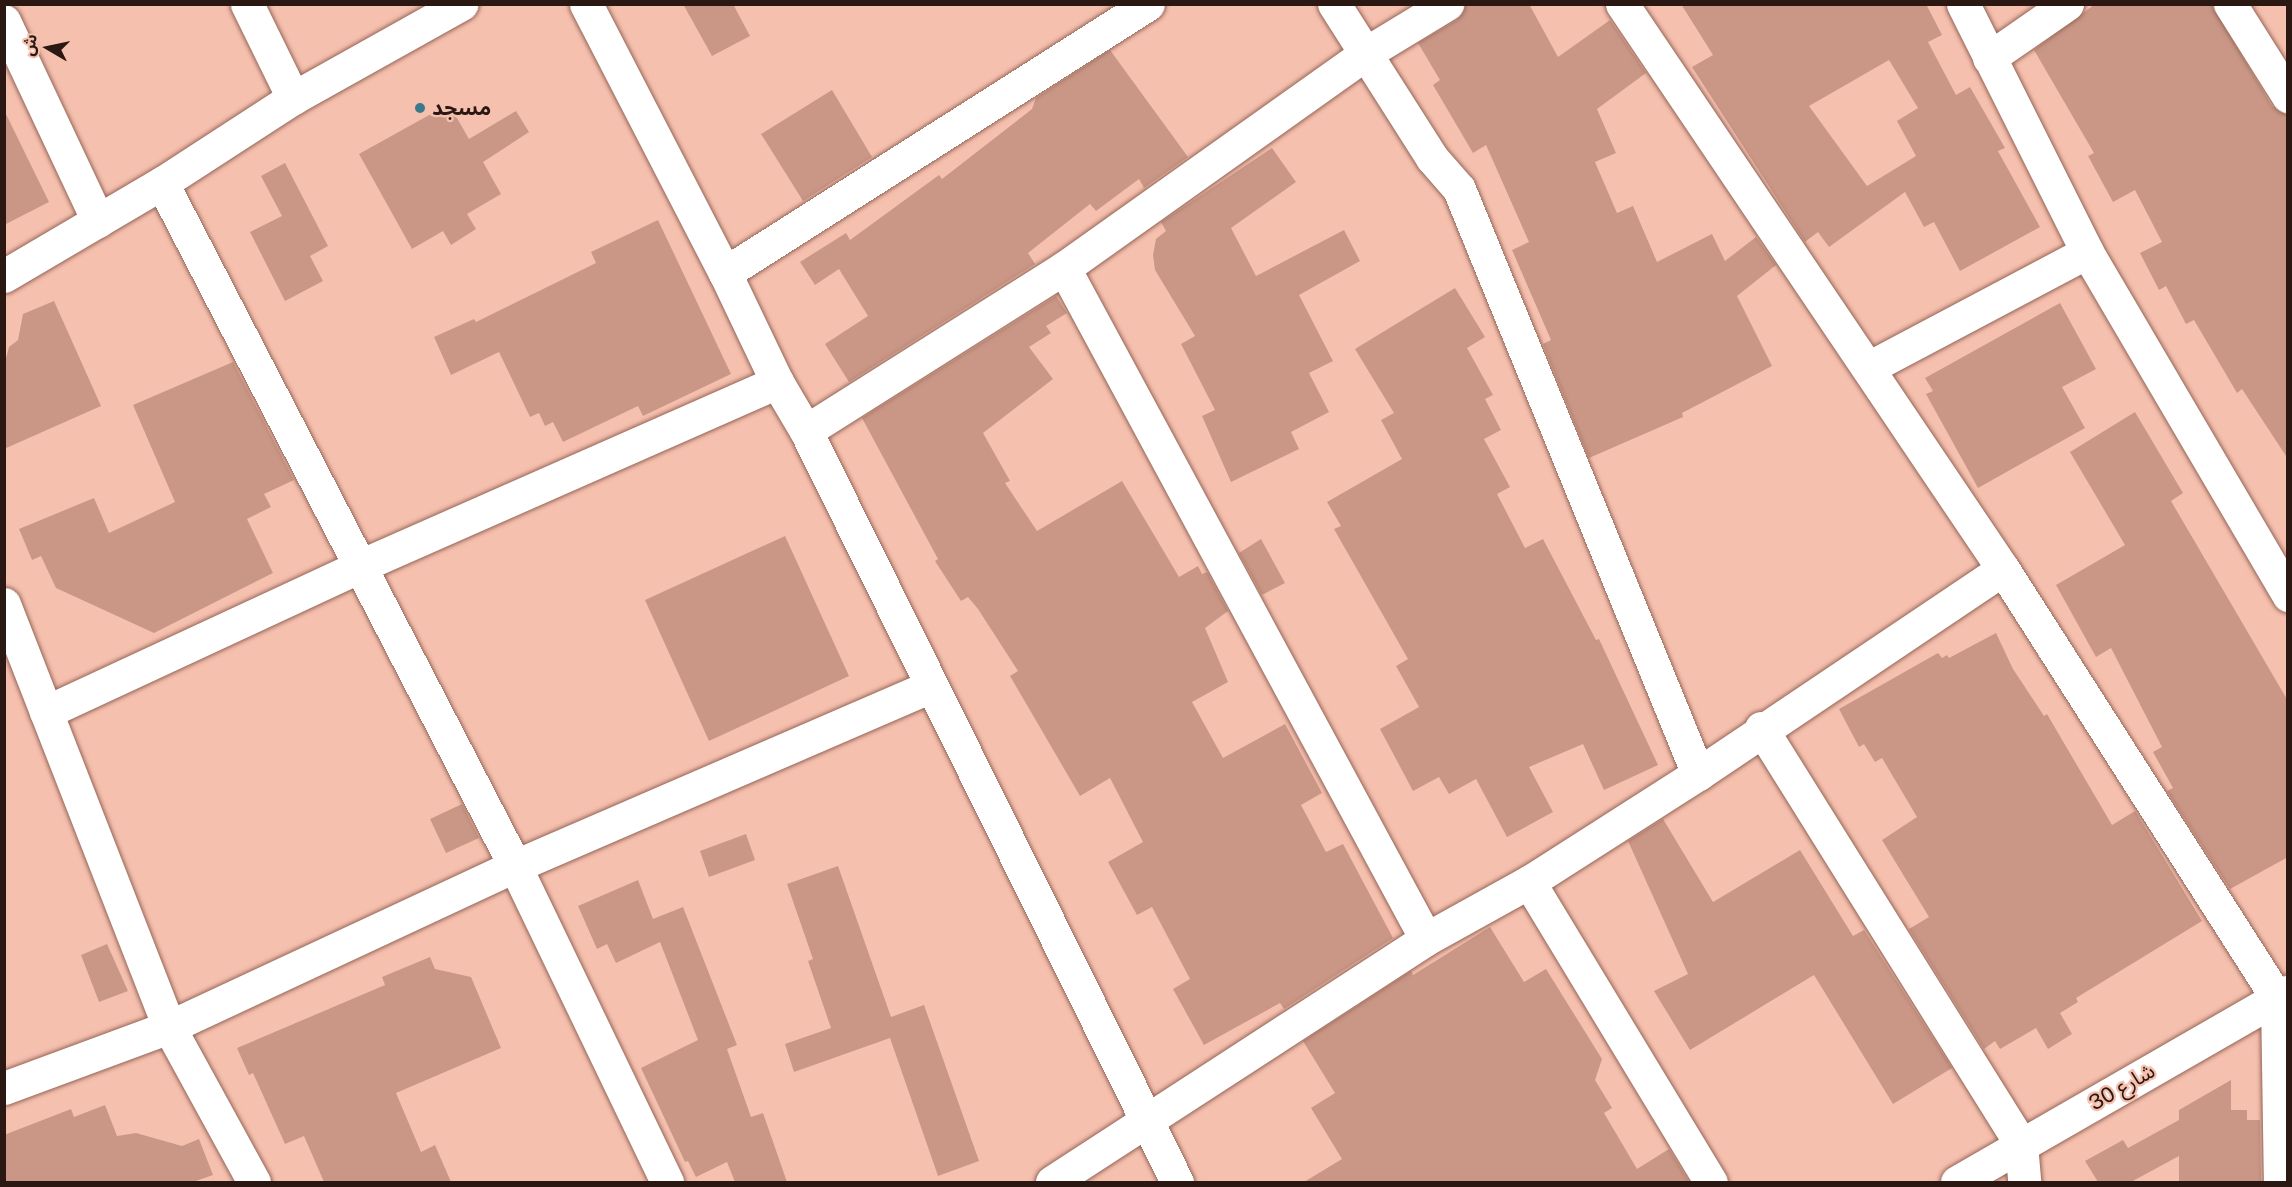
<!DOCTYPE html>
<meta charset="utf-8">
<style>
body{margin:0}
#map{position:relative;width:2292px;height:1187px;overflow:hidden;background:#f6c0af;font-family:"Public Sans","Noto Sans Arabic",sans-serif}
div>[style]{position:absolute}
.building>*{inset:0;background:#ca9787}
.roads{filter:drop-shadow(0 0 2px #946556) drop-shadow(0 0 2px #946556)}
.street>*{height:33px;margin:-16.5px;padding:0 16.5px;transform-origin:16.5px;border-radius:16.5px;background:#fff}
.secondary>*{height:33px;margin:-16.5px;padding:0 16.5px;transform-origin:16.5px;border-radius:16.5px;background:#fff}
.dots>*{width:16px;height:16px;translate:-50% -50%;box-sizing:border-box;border:3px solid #f6c0af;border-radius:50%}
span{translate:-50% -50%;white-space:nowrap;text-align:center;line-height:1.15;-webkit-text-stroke:4.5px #f6c0af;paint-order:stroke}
.poi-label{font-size:21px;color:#2b1812;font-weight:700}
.left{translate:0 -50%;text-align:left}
.street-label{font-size:21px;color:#2b1812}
.frame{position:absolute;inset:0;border:6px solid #2b1812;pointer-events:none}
.north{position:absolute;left:18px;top:18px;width:60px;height:60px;-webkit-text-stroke:4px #f6c0af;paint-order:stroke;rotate:279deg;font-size:16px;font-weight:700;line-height:24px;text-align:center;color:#2b1812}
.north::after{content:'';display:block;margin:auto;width:21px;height:27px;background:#2b1812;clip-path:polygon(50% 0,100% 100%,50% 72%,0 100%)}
</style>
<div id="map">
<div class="building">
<i style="clip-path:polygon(683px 4px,733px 4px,750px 36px,712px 56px)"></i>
<i style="clip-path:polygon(1466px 4px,1529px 4px,1558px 57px,1610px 20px,1646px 73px,1597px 109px,1616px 153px,1595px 162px,1617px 213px,1633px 206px,1657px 262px,1712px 234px,1725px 261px,1756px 237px,1776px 265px,1737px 296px,1772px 366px,1682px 413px,1683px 417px,1589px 458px,1543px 344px,1551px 340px,1512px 250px,1529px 242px,1486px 145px,1473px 153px,1433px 85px,1440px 80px,1418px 43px,1457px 20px)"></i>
<i style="clip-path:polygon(evenodd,1681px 4px,1926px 4px,1942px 35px,1928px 42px,1956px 95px,1970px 87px,2005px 148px,1998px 151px,2040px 227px,1960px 271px,1934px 222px,1924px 227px,1905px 192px,1829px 247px,1818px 232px,1805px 242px,1692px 67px,1713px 55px,1681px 4px,1889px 60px,1918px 108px,1897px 121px,1916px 156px,1867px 186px,1809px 106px,1889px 60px)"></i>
<i style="clip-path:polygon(2095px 4px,2211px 4px,2272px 106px,2288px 116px,2288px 459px,2242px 389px,2237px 393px,2194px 320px,2186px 324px,2166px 286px,2159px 290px,2140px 253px,2162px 242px,2135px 190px,2113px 202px,2088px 156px,2094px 153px,2034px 50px)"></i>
<i style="clip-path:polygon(1110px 50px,1188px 157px,1144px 188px,1139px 179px,1096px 211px,1090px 204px,1028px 253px,1035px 264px,849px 382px,825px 344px,868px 316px,839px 269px,815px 285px,800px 262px,846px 233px,850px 240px,939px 175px,942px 179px,1032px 109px,1036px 98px)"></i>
<i style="clip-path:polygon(832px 90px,872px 157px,803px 201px,761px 134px)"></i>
<i style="clip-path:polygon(449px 104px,469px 139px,516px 111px,529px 132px,483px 162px,501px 194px,467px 214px,476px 229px,451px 245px,443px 231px,412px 249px,359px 154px)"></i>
<i style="clip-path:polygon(5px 112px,49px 202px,4px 225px,4px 192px)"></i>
<i style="clip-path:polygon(1272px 148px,1296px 182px,1231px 228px,1256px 276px,1344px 230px,1360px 261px,1299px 295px,1333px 361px,1309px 373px,1329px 412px,1291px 432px,1299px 449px,1231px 482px,1202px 416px,1215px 410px,1181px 344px,1195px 336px,1155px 270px,1153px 255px,1156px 239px,1166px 231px,1161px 222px)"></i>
<i style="clip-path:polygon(285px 163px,328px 246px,310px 256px,323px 281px,285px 301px,250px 232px,282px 216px,261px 176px)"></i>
<i style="clip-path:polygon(658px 220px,731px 374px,643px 416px,638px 406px,563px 442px,553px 422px,545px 426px,539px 413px,530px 417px,499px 352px,451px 375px,434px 337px,474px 319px,476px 322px,596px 263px,591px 252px)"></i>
<i style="clip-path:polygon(1455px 288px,1485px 337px,1467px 348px,1493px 395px,1485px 399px,1501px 430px,1484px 439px,1510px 487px,1497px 494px,1525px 548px,1543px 539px,1596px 640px,1599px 639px,1658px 765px,1604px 790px,1583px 744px,1529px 767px,1553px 812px,1507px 837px,1476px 779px,1449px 794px,1439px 777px,1413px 791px,1380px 729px,1419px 707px,1396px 666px,1408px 659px,1334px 529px,1341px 526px,1327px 502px,1402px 459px,1381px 420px,1394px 413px,1355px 349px)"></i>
<i style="clip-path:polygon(1056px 296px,1067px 313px,1046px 326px,1051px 333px,1029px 347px,1053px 379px,983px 433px,1010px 481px,1005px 483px,1037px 531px,1122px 481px,1179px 577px,1198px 566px,1202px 574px,1207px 572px,1228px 611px,1205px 628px,1228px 682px,1192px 702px,1223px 758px,1285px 724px,1322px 793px,1301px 805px,1326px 852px,1343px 844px,1393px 938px,1284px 1009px,1280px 1003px,1204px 1045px,1173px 989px,1190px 979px,1152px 907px,1137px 915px,1108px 862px,1143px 842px,1110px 778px,1080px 796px,1010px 676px,1018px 671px,978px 609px,968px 597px,961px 601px,935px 561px,938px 559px,862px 418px)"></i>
<i style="clip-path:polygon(54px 301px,101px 406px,4px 449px,4px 366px,9px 347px,18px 340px,23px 314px)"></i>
<i style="clip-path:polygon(2060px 303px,2096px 369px,2062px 387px,2085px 428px,1978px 488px,1926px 394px,1933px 391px,1925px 378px)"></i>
<i style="clip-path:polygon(233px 362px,294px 480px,264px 494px,271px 507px,247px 519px,273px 573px,154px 633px,56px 588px,41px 556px,32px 560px,19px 529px,94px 498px,109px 533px,175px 502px,133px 405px)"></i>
<i style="clip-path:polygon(2135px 412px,2183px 493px,2171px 501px,2288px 701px,2288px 857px,2230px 889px,2167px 791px,2173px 788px,2153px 752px,2162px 747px,2111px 648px,2096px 657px,2056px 585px,2125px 545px,2070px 452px)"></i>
<i style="clip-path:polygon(785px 536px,849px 676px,709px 741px,645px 600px)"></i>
<i style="clip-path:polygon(1261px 539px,1285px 583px,1262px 595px,1239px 553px)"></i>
<i style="clip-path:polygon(1996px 633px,2013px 669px,2044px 716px,2047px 714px,2112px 825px,2135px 811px,2202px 921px,2076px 998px,2078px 1002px,2060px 1013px,2072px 1034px,2048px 1049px,2036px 1028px,2000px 1049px,1995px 1041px,1984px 1049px,1909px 929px,1929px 917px,1882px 840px,1917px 817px,1882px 758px,1875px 762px,1864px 744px,1859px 747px,1839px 709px,1938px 653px,1942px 658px,1947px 655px,1949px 658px)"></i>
<i style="clip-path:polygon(462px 804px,479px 838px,446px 853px,430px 819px)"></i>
<i style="clip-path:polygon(1663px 819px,1713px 902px,1800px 850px,1853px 936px,1864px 930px,1952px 1068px,1893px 1104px,1814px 975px,1690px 1050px,1654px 991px,1688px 974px,1628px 841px)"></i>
<i style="clip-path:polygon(746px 834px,755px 860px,709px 877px,700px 851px)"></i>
<i style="clip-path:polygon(838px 866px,891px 1017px,924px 1005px,979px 1161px,938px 1176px,890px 1038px,794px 1072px,785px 1044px,831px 1028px,808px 961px,813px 959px,787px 884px)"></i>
<i style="clip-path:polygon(638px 880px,653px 919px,683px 907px,737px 1045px,727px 1049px,751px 1117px,763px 1113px,787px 1182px,735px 1182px,727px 1162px,696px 1177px,688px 1161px,685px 1162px,641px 1068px,698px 1040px,660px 942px,616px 963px,607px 944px,597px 949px,578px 906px)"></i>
<i style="clip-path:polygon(1490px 927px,1524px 982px,1546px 969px,1602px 1059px,1595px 1080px,1612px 1108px,1604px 1113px,1637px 1169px,1669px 1149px,1689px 1182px,1304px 1182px,1342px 1159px,1311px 1108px,1335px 1093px,1303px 1041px,1411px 971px,1413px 975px)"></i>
<i style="clip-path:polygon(107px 944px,128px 991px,99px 1002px,81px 955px)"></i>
<i style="clip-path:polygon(430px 957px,435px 969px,471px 977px,501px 1048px,396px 1093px,421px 1152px,435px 1145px,451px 1182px,324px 1182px,304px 1136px,285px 1144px,253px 1073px,249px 1075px,237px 1048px,385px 985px,382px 977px)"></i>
<i style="clip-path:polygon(2231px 1080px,2231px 1110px,2247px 1110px,2247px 1120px,2260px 1120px,2261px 1182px,2179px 1182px,2179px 1156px,2131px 1182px,2098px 1182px,2085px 1161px,2123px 1140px,2128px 1148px,2179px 1120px,2179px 1110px)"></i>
<i style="clip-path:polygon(105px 1105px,117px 1136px,136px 1133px,182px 1146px,199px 1139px,213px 1175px,193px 1182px,4px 1182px,4px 1135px,71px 1109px,74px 1117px)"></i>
</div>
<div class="roads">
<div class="street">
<i style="left:247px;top:4px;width:105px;rotate:63.9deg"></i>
<i style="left:586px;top:4px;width:303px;rotate:62.7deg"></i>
<i style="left:725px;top:273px;width:121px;rotate:64.5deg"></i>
<i style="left:777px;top:382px;width:57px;rotate:59.4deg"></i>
<i style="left:806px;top:431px;width:838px;rotate:63.71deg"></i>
<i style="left:1334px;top:4px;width:183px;rotate:57.5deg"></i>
<i style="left:1432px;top:158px;width:41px;rotate:48.9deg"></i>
<i style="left:1459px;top:189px;width:632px;rotate:67.78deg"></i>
<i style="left:1622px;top:4px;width:681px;rotate:56.01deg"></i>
<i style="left:2003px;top:569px;width:509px;rotate:57.43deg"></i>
<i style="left:2277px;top:998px;width:184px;rotate:89.1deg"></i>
<i style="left:1963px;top:4px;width:277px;rotate:63.4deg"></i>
<i style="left:2087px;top:252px;width:398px;rotate:59.6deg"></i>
<i style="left:2230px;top:4px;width:109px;rotate:57.8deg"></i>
<i style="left:4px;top:21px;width:221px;rotate:64.8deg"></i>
<i style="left:1989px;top:58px;width:95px;rotate:-34.7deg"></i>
<i style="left:162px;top:183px;width:769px;rotate:62.67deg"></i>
<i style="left:515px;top:866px;width:351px;rotate:64.3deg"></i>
<i style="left:1064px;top:268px;width:762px;rotate:61.65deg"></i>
<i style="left:725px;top:273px;width:501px;rotate:-32.45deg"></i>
<i style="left:4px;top:276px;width:183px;rotate:-30.5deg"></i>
<i style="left:162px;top:183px;width:156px;rotate:-33deg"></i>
<i style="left:293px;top:98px;width:193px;rotate:-29.2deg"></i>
<i style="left:1868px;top:368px;width:248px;rotate:-27.9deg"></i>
<i style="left:806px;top:431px;width:305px;rotate:-32.3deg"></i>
<i style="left:1064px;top:268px;width:371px;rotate:-35.4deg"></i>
<i style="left:1366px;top:53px;width:95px;rotate:-31.2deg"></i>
<i style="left:4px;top:604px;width:454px;rotate:68.7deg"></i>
<i style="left:169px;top:1027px;width:177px;rotate:61.3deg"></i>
<i style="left:46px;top:712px;width:346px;rotate:-24.9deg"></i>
<i style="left:360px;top:566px;width:456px;rotate:-23.8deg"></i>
<i style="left:1761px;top:728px;width:491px;rotate:58deg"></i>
<i style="left:2021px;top:1144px;width:38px;rotate:85deg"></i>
<i style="left:1529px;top:882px;width:351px;rotate:58.8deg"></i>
<i style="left:4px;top:1088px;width:176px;rotate:-20.3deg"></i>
<i style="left:169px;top:1027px;width:382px;rotate:-25deg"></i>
<i style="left:515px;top:866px;width:453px;rotate:-23.4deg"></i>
<i style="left:1052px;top:1182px;width:446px;rotate:-33deg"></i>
<i style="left:1426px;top:939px;width:118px;rotate:-29deg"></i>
<i style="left:1529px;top:882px;width:201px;rotate:-32.6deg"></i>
<i style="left:1698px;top:774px;width:367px;rotate:-33.9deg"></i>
</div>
<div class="secondary">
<i style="left:1957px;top:1182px;width:382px;rotate:-29.9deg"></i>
</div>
</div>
<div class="dots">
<i style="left:420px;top:108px;background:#387a8c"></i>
</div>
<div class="poi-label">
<span class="left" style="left:432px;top:108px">مسجد</span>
</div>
<div class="street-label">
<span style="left:2122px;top:1087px;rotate:-30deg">شارع 30</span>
</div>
<div class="frame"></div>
<div class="north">ش</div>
</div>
